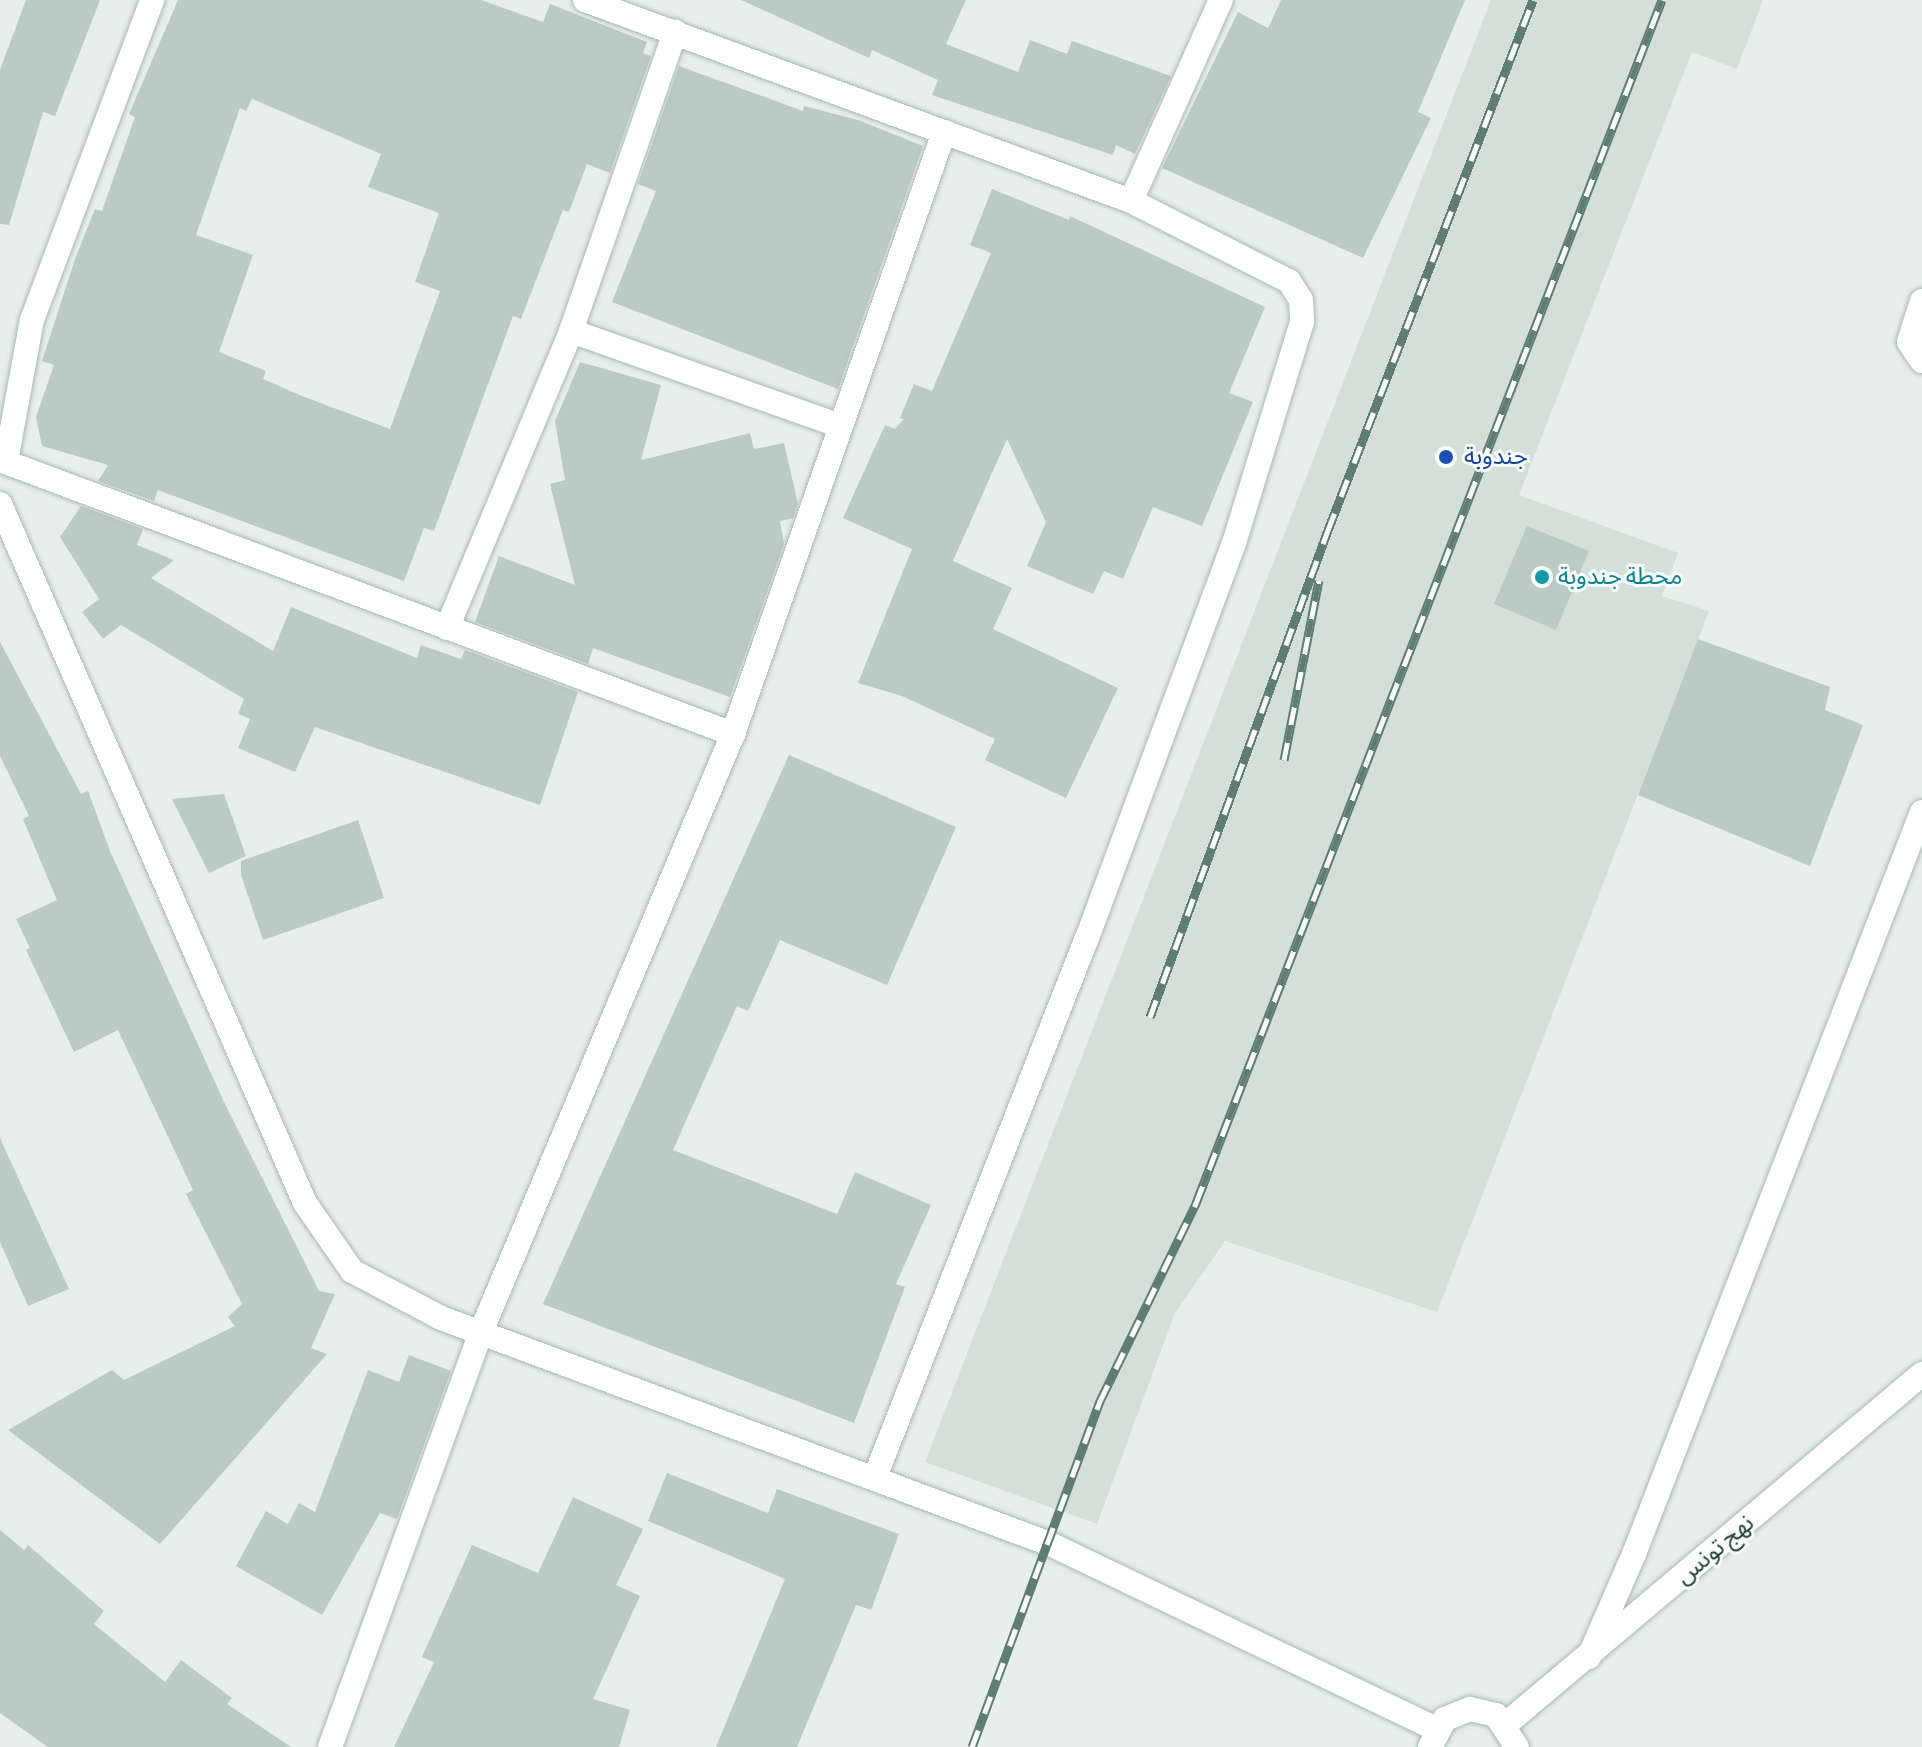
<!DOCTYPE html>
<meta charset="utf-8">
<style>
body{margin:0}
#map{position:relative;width:1922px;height:1747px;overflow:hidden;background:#e6efeb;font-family:"Sofia Sans Condensed","Noto Sans Arabic",sans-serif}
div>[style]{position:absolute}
.built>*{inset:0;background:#d4dfda}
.building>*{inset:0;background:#bbcac4}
.roads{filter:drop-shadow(0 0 2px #a8b8b2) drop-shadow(0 0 2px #a8b8b2)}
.minor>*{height:24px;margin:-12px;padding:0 12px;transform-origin:12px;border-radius:12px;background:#fff}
.tertiary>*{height:24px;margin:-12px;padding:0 12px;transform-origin:12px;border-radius:12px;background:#fff}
.rail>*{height:9px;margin-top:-4.5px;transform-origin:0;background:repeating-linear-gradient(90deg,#f7fbf9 0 18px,#5f7d75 0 36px);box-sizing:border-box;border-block:2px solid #5f7d75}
.dots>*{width:22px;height:22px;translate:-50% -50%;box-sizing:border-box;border:4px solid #f7fbf9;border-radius:50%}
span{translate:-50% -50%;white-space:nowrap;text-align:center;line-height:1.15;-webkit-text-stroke:6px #f7fbf9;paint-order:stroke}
.transit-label{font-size:24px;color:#164399}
.left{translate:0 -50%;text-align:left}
.culture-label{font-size:24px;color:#0d838f}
.street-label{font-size:24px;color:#24423a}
</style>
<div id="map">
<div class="built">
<i style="clip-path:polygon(1491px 0,1763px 0,1737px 69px,1692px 52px,1519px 495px,1678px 553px,1662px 596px,1709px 611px,1437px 1312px,1225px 1241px,1175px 1313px,1097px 1524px,925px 1462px)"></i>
</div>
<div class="building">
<i style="clip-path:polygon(26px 0,100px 0,55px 116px,43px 112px,9px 225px,0 224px,0 70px)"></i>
<i style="clip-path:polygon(evenodd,178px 0,481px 0,543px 22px,550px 4px,647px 42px,643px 53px,651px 56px,610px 173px,587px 164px,569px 212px,563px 210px,521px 319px,513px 316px,434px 531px,424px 528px,404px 581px,158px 490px,154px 501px,98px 481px,108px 465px,42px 446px,36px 417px,54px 365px,42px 361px,75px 259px,95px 209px,102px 211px,135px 117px,129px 114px,178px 0,252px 99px,381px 154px,368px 187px,439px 213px,415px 282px,440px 291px,390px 429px,302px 396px,263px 379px,266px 371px,219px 352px,253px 255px,196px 235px,240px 108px,246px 111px,252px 99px)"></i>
<i style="clip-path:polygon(741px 0,966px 0,946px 44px,1018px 72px,1030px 40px,1067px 54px,1072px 41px,1171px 76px,1135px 154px,1116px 145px,1113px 155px,932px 95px,938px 80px,872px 50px,869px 58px)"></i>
<i style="clip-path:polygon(1281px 0,1465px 0,1418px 112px,1431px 118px,1363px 258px,1162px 168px,1238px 12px,1268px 28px)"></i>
<i style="clip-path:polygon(679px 66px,803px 111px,804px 106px,858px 120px,923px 146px,838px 389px,612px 302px,656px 191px,638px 184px)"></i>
<i style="clip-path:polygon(992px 189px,1069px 220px,1070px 216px,1265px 307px,1229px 393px,1253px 402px,1202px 526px,1153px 507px,1123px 579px,1104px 571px,1093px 594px,1027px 566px,1046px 522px,1007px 439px,953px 561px,1012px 588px,993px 629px,1118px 688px,1066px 798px,985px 760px,995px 739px,902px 696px,858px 683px,912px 549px,843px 518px,885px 425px,895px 429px,904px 419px,900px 418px,914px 384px,932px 391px,991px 253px,970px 245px)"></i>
<i style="clip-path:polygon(580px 362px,661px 385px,641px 460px,750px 433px,754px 449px,784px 443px,798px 504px,793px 518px,780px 521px,784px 544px,730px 697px,593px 648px,588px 664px,475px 622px,499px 556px,575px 585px,550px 484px,565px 480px,555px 421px)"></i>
<i style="clip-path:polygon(81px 506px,143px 529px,137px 545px,174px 560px,151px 578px,273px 651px,291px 607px,417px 658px,421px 645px,461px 659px,465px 650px,578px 692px,540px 805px,315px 727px,295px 772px,238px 748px,250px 719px,238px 714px,244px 699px,121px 625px,103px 639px,82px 612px,99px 599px,60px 537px)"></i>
<i style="clip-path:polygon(1527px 526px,1589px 551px,1556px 630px,1494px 604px)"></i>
<i style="clip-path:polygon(1698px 639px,1830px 687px,1825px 710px,1863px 725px,1810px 866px,1638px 795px)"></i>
<i style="clip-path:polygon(0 642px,81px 794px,88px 791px,110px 851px,224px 1102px,319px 1291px,335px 1294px,311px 1348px,327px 1354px,160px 1544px,8px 1430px,112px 1370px,124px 1380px,235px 1326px,228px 1317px,242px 1304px,186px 1194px,193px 1190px,118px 1030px,74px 1052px,26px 950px,30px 948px,16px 919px,57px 900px,23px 819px,29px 816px,0 756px)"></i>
<i style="clip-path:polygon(789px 755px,956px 827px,887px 985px,780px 940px,748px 1011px,737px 1006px,673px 1150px,837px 1214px,855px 1172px,931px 1205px,896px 1284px,905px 1287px,854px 1423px,543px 1304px)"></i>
<i style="clip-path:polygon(224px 794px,246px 856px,209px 873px,172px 799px)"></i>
<i style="clip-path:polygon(358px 820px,384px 898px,263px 940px,241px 875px,241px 861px)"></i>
<i style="clip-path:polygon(0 1138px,69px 1289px,28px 1306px,0 1242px)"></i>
<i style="clip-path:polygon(409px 1355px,451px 1371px,397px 1519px,380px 1513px,322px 1615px,236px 1566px,266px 1511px,288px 1524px,299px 1503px,315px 1512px,368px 1370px,399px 1382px)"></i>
<i style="clip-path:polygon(667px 1473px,768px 1513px,777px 1489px,899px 1534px,871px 1610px,856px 1605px,797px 1747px,716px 1747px,785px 1579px,648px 1521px)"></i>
<i style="clip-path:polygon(573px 1497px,643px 1529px,616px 1585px,640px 1596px,593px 1699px,630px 1710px,619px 1747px,394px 1747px,434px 1662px,422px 1657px,472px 1545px,538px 1573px)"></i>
<i style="clip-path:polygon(0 1530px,24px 1550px,28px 1545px,104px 1611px,94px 1624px,165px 1682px,181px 1660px,232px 1698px,227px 1704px,291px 1747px,48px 1747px,0 1713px)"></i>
</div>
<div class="roads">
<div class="minor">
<i style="left:585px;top:0;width:582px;rotate:20.21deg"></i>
<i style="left:1131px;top:201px;width:177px;rotate:26.9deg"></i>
<i style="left:1289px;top:281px;width:22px;rotate:58deg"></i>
<i style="left:1301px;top:300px;width:22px;rotate:87deg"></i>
<i style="left:1302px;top:322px;width:231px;rotate:107.1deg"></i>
<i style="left:1234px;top:543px;width:424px;rotate:110.4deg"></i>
<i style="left:1086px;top:940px;width:577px;rotate:111.45deg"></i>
<i style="left:1131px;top:201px;width:220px;rotate:-65.9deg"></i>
<i style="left:1922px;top:301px;width:43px;rotate:107.6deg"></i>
<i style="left:1909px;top:342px;width:23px;rotate:56deg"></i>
<i style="left:571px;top:331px;width:286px;rotate:19.4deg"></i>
<i style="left:0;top:460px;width:783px;rotate:20.5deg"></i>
<i style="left:6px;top:461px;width:143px;rotate:-79.6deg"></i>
<i style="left:32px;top:320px;width:342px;rotate:-69.4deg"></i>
<i style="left:447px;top:628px;width:322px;rotate:-67.3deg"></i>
<i style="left:571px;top:331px;width:317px;rotate:-70.8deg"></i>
<i style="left:1589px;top:1657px;width:112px;rotate:-66.4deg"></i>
<i style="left:1634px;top:1554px;width:796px;rotate:-68.79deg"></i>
<i style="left:330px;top:1747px;width:442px;rotate:-70deg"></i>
<i style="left:481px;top:1332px;width:649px;rotate:-67.15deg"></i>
<i style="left:733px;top:734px;width:638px;rotate:-70.68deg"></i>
</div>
<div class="tertiary">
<i style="left:0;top:504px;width:763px;rotate:66.43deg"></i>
<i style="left:305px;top:1203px;width:83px;rotate:55.3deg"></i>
<i style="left:352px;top:1271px;width:101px;rotate:27.8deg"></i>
<i style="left:441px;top:1318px;width:650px;rotate:20.36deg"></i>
<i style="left:1050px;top:1544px;width:428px;rotate:25.6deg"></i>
<i style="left:1506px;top:1724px;width:544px;rotate:-40.08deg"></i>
<i style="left:1430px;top:1747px;width:32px;rotate:-62deg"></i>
<i style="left:1445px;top:1719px;width:27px;rotate:-22deg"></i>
<i style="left:1470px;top:1709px;width:27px;rotate:13deg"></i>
<i style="left:1496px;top:1715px;width:38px;rotate:57deg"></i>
</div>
</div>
<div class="rail">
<i style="left:1284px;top:760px;width:183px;rotate:-79deg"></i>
<i style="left:1150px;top:1017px;width:519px;rotate:-69.92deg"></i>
<i style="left:1328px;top:530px;width:568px;rotate:-68.85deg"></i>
<i style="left:972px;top:1747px;width:369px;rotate:-69.7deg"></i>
<i style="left:1100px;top:1401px;width:220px;rotate:-64.1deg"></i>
<i style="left:1196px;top:1203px;width:1290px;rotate:-68.83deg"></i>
</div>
<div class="dots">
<i style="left:1446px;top:457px;background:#1a4fb4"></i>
<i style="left:1542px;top:577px;background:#0f9aa8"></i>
</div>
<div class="transit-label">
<span class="left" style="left:1464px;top:457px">جندوبة</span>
</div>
<div class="culture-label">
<span class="left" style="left:1558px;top:577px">محطة جندوبة</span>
</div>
<div class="street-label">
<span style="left:1715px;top:1550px;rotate:-40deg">نهج تونس</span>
</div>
</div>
